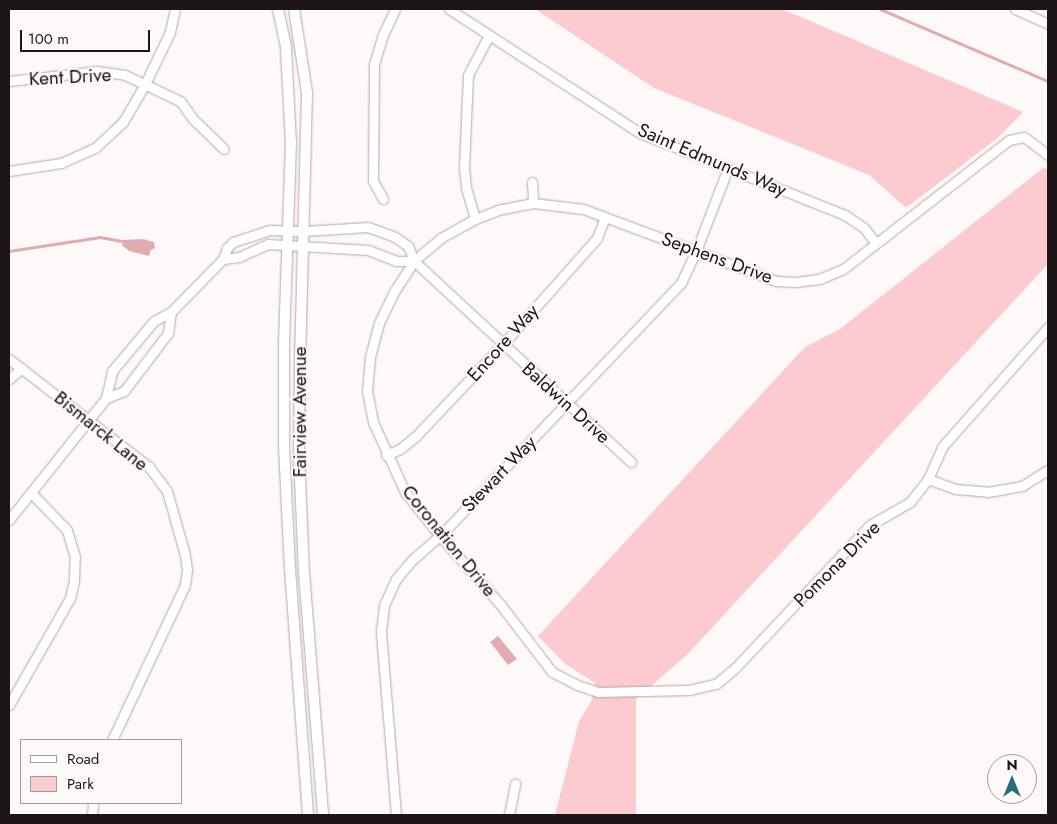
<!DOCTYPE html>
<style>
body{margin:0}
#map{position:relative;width:1057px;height:824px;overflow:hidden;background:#fef9f9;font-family:Jost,sans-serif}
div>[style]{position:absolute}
.green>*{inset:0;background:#fbcbd0}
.water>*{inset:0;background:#e4aab1}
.stream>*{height:2.5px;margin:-1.25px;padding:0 1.25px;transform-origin:1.25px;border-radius:1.25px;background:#e4aab1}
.roads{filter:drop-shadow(0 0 1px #bba4a6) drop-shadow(0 0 1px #bba4a6)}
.minor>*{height:9px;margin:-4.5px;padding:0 4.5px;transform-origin:4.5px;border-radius:4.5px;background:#fff}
.tertiary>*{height:10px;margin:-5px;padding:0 5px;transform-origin:5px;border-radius:5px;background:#fff}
span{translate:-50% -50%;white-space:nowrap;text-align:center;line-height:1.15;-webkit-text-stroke:4px #fef9f9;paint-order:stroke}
.street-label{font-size:19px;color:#1c1415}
.frame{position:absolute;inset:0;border:10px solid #1c1415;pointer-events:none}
.legend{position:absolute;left:20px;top:739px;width:162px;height:65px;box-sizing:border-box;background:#fef9f9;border:1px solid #a49d9e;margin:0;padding:6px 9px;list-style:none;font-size:15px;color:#1c1415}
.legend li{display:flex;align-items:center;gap:10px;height:25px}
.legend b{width:25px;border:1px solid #a49d9e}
.north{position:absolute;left:987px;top:754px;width:50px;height:50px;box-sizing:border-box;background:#fef9f9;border:1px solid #a49d9e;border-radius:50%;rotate:0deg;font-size:14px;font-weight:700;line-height:20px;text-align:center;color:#1c1415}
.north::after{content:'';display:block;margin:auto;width:18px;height:22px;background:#276b7c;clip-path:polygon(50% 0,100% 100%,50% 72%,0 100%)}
.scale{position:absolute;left:20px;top:30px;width:130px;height:22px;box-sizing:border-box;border:2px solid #1c1415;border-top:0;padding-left:6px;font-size:15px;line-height:18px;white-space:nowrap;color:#1c1415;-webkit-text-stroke:4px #fef9f9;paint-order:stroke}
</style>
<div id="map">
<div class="green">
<i style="clip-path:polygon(535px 9px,782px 9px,1023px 112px,1000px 136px,906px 208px,869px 175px,654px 88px)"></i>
<i style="clip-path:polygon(1043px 168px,1048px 169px,1048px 264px,687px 655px,636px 699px,636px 815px,555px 815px,579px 721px,591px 702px,595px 683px,565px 664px,538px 636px,805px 347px,840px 329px)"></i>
</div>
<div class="water">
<i style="clip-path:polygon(143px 239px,154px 242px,155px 248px,151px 250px,149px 256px,129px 251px,122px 245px,123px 240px)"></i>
<i style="clip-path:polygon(498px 636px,517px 659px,508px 665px,490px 642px)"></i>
</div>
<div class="stream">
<i style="left:880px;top:9px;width:183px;rotate:23.2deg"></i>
<i style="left:9px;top:251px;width:92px;rotate:-8.7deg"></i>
<i style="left:100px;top:237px;width:22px;rotate:10deg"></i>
</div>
<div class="roads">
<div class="minor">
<i style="left:449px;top:9px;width:228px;rotate:33deg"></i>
<i style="left:640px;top:133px;width:221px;rotate:21.8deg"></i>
<i style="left:845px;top:215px;width:23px;rotate:34deg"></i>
<i style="left:864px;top:228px;width:18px;rotate:52deg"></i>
<i style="left:1015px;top:9px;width:36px;rotate:24deg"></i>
<i style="left:9px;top:81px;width:89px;rotate:-6.5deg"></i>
<i style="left:97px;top:71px;width:28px;rotate:8deg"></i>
<i style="left:125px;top:75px;width:61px;rotate:25.3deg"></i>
<i style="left:180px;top:101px;width:22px;rotate:54deg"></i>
<i style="left:193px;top:119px;width:43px;rotate:44.1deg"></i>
<i style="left:1048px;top:155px;width:30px;rotate:-143deg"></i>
<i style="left:1024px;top:137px;width:15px;rotate:169deg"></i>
<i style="left:1009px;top:140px;width:210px;rotate:142.1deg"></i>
<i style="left:843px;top:269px;width:26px;rotate:157deg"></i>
<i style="left:819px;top:279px;width:24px;rotate:173deg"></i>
<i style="left:795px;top:282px;width:19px;rotate:-177deg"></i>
<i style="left:776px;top:281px;width:206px;rotate:-159.5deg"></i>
<i style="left:583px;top:209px;width:50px;rotate:-173.2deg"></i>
<i style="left:533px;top:203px;width:33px;rotate:169deg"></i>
<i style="left:501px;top:209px;width:28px;rotate:159deg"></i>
<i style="left:475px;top:219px;width:39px;rotate:151deg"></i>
<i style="left:441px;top:238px;width:35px;rotate:140deg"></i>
<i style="left:414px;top:261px;width:37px;rotate:123deg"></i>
<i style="left:394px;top:292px;width:34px;rotate:116deg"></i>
<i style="left:379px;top:323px;width:35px;rotate:105deg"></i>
<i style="left:370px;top:357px;width:34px;rotate:95deg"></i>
<i style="left:367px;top:391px;width:32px;rotate:79deg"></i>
<i style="left:373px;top:422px;width:77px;rotate:65.4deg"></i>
<i style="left:405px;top:492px;width:56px;rotate:51.5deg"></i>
<i style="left:440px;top:536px;width:91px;rotate:48.6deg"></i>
<i style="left:500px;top:604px;width:86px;rotate:52.6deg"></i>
<i style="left:552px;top:672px;width:28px;rotate:27deg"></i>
<i style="left:577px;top:685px;width:22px;rotate:18deg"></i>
<i style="left:598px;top:692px;width:91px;rotate:-1.3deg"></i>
<i style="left:689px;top:690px;width:28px;rotate:-13deg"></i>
<i style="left:716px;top:684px;width:26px;rotate:-40deg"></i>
<i style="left:736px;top:667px;width:195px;rotate:-46.7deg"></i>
<i style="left:870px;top:525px;width:46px;rotate:-29.9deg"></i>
<i style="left:910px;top:502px;width:29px;rotate:-52deg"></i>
<i style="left:928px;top:479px;width:35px;rotate:-66deg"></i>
<i style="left:942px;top:447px;width:160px;rotate:-48.5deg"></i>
<i style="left:9px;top:171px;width:53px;rotate:-8.7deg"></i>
<i style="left:61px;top:163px;width:37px;rotate:-24deg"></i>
<i style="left:95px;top:148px;width:38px;rotate:-43deg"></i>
<i style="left:123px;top:122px;width:44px;rotate:-59.9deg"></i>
<i style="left:145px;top:84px;width:58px;rotate:-64.3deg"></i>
<i style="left:170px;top:32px;width:24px;rotate:-78deg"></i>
<i style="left:532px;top:182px;width:21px;rotate:87deg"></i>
<i style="left:383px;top:199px;width:21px;rotate:-119deg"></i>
<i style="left:373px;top:181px;width:117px;rotate:-89.5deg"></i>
<i style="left:374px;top:64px;width:28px;rotate:-73deg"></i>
<i style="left:382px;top:37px;width:31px;rotate:-65deg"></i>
<i style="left:475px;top:219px;width:33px;rotate:-106deg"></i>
<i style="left:466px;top:187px;width:20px;rotate:-96deg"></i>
<i style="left:464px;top:167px;width:92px;rotate:-87.5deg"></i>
<i style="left:468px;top:75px;width:45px;rotate:-62.3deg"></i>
<i style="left:223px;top:259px;width:16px;rotate:-7deg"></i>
<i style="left:239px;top:257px;width:32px;rotate:-24deg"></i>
<i style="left:268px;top:244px;width:100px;rotate:3.4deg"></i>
<i style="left:368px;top:250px;width:30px;rotate:21deg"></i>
<i style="left:396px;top:261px;width:18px"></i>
<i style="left:9px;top:359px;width:177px;rotate:37.6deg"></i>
<i style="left:149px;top:467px;width:30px;rotate:53deg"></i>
<i style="left:167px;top:491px;width:66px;rotate:74.3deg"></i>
<i style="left:185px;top:555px;width:15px;rotate:82deg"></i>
<i style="left:187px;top:570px;width:15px;rotate:98deg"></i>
<i style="left:185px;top:585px;width:171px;rotate:115.2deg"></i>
<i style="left:9px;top:379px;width:17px;rotate:-40deg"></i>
<i style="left:106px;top:398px;width:19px;rotate:-21deg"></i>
<i style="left:124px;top:391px;width:73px;rotate:-52.8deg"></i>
<i style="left:168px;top:333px;width:21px;rotate:-82deg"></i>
<i style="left:386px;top:455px;width:15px;rotate:-23deg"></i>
<i style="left:400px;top:449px;width:21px;rotate:-39deg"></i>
<i style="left:416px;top:436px;width:127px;rotate:-46.6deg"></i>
<i style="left:503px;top:344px;width:142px;rotate:-48.4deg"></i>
<i style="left:597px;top:238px;width:22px;rotate:-69deg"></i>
<i style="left:928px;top:479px;width:30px;rotate:20deg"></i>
<i style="left:956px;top:489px;width:32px;rotate:5deg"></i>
<i style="left:988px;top:492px;width:35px;rotate:-10deg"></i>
<i style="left:1022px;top:486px;width:31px;rotate:-32deg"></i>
<i style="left:9px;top:520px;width:156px;rotate:-51.5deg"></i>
<i style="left:106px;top:398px;width:28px;rotate:-77deg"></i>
<i style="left:112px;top:371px;width:65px;rotate:-50deg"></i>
<i style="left:154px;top:321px;width:19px;rotate:-28deg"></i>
<i style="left:171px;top:312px;width:74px;rotate:-45.5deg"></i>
<i style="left:223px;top:259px;width:12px;rotate:-70deg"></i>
<i style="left:227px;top:248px;width:8px;rotate:-45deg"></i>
<i style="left:233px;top:242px;width:40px;rotate:-18deg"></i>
<i style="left:271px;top:230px;width:33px;rotate:2deg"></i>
<i style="left:304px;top:231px;width:64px;rotate:-3.6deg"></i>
<i style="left:368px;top:227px;width:29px;rotate:20deg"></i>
<i style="left:395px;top:237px;width:16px;rotate:35deg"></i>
<i style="left:408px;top:246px;width:16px;rotate:68deg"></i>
<i style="left:414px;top:261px;width:296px;rotate:42.8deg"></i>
<i style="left:9px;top:705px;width:123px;rotate:-60.3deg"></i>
<i style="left:70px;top:598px;width:18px;rotate:-77deg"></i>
<i style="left:74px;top:580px;width:23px;rotate:-88deg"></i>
<i style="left:75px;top:557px;width:28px;rotate:-107deg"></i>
<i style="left:67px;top:530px;width:52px;rotate:-134.2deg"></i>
<i style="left:92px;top:815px;width:12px;rotate:-85deg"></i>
<i style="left:396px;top:815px;width:185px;rotate:-94.7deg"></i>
<i style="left:381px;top:631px;width:26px;rotate:-83deg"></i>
<i style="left:384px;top:605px;width:29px;rotate:-65deg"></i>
<i style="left:396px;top:579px;width:25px;rotate:-50deg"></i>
<i style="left:412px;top:560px;width:37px;rotate:-41deg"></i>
<i style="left:440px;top:536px;width:349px;rotate:-46.4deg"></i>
<i style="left:681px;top:283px;width:35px;rotate:-65deg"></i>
<i style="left:696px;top:251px;width:89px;rotate:-68.9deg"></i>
<i style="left:509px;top:815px;width:32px;rotate:-79deg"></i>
</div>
<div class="tertiary">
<i style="left:278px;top:9px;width:40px;rotate:78deg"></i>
<i style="left:286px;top:48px;width:94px;rotate:87deg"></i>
<i style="left:291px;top:142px;width:202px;rotate:92deg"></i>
<i style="left:284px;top:344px;width:103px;rotate:90deg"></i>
<i style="left:284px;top:447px;width:122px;rotate:87.2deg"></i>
<i style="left:290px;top:569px;width:247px;rotate:85.8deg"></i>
<i style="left:294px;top:9px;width:85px;rotate:81.2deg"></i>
<i style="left:307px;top:93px;width:265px;rotate:91.5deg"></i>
<i style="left:300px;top:358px;width:97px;rotate:90.6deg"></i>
<i style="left:299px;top:455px;width:117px;rotate:87.6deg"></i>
<i style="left:304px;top:572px;width:244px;rotate:85.5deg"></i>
</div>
</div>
<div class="street-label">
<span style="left:70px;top:77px;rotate:-3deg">Kent Drive</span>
<span style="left:712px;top:160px;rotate:23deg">Saint Edmunds Way</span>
<span style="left:717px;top:258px;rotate:20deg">Sephens Drive</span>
<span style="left:503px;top:343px;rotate:-48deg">Encore Way</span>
<span style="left:566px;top:403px;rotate:42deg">Baldwin Drive</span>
<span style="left:300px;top:412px;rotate:-90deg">Fairview Avenue</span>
<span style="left:101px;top:431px;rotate:39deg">Bismarck Lane</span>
<span style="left:499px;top:474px;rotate:-46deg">Stewart Way</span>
<span style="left:449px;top:541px;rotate:51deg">Coronation Drive</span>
<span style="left:837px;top:564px;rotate:-45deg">Pomona Drive</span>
</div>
<div class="frame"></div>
<ul class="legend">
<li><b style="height:6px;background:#fff"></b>Road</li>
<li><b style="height:14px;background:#fbcbd0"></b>Park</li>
</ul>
<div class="north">N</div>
<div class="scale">100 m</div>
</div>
